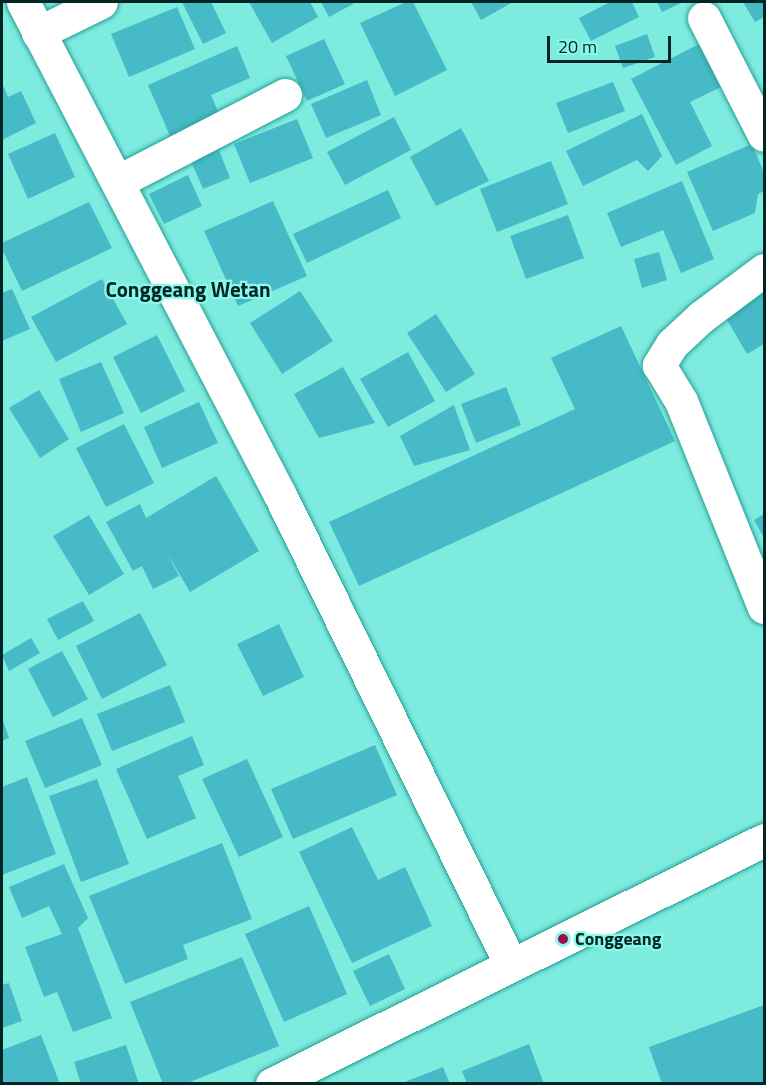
<!DOCTYPE html>
<style>
body{margin:0}
#map{position:relative;width:766px;height:1085px;overflow:hidden;background:#7eebdf;font-family:"Titillium Web",sans-serif}
div>[style]{position:absolute}
.building>*{inset:0;background:#47bac7}
.roads{filter:drop-shadow(0 0 2px #269f95) drop-shadow(0 0 2px #269f95)}
.street>*{height:33px;margin:-16.5px;padding:0 16.5px;transform-origin:16.5px;border-radius:16.5px;background:#fff}
.dots>*{width:16px;height:16px;translate:-50% -50%;box-sizing:border-box;border:3px solid #8bf8ec;border-radius:50%}
span{translate:-50% -50%;white-space:nowrap;text-align:center;line-height:1.15;-webkit-text-stroke:4.5px #8bf8ec;paint-order:stroke}
.poi-label{font-size:18px;color:#022623;font-weight:700}
.left{translate:0 -50%;text-align:left}
.quarter-label{font-size:21px;color:#022623;font-weight:700}
.frame{position:absolute;inset:0;border:3px solid #022623;pointer-events:none}
.scale{position:absolute;left:547px;top:36px;width:124px;height:27px;box-sizing:border-box;border:3px solid #022623;border-top:0;padding-left:8px;font-size:18px;line-height:21px;white-space:nowrap;color:#022623;-webkit-text-stroke:4px #8bf8ec;paint-order:stroke}
</style>
<div id="map">
<div class="building">
<i style="clip-path:polygon(182px 2px,211px 2px,226px 33px,203px 44px)"></i>
<i style="clip-path:polygon(249px 2px,310px 2px,318px 17px,272px 43px)"></i>
<i style="clip-path:polygon(321px 2px,352px 2px,353px 4px,329px 17px)"></i>
<i style="clip-path:polygon(406px 2px,413px 2px,447px 70px,395px 96px,360px 23px)"></i>
<i style="clip-path:polygon(471px 2px,513px 2px,481px 20px)"></i>
<i style="clip-path:polygon(610px 2px,632px 2px,639px 17px,591px 41px,579px 18px)"></i>
<i style="clip-path:polygon(657px 2px,683px 2px,662px 12px)"></i>
<i style="clip-path:polygon(743px 2px,764px 2px,764px 17px,755px 22px)"></i>
<i style="clip-path:polygon(177px 7px,195px 49px,129px 77px,111px 34px)"></i>
<i style="clip-path:polygon(647px 34px,655px 57px,623px 68px,615px 46px)"></i>
<i style="clip-path:polygon(324px 39px,345px 84px,307px 101px,286px 56px)"></i>
<i style="clip-path:polygon(701px 43px,723px 86px,690px 102px,712px 146px,676px 165px,631px 79px)"></i>
<i style="clip-path:polygon(237px 46px,250px 78px,211px 95px,219px 114px,170px 136px,148px 85px)"></i>
<i style="clip-path:polygon(367px 80px,381px 115px,326px 138px,311px 104px)"></i>
<i style="clip-path:polygon(613px 82px,625px 111px,568px 133px,556px 103px)"></i>
<i style="clip-path:polygon(2px 83px,8px 97px,21px 91px,36px 123px,2px 140px)"></i>
<i style="clip-path:polygon(642px 114px,662px 156px,648px 171px,637px 160px,583px 186px,566px 151px)"></i>
<i style="clip-path:polygon(394px 117px,411px 150px,345px 185px,327px 152px)"></i>
<i style="clip-path:polygon(297px 119px,313px 158px,250px 183px,234px 144px)"></i>
<i style="clip-path:polygon(461px 128px,489px 181px,436px 206px,410px 157px)"></i>
<i style="clip-path:polygon(55px 133px,75px 177px,28px 199px,8px 154px)"></i>
<i style="clip-path:polygon(752px 144px,764px 173px,764px 191px,758px 194px,755px 213px,713px 231px,687px 172px)"></i>
<i style="clip-path:polygon(219px 150px,230px 178px,203px 189px,191px 161px)"></i>
<i style="clip-path:polygon(551px 161px,568px 204px,497px 232px,480px 189px)"></i>
<i style="clip-path:polygon(188px 175px,202px 206px,164px 224px,149px 194px)"></i>
<i style="clip-path:polygon(682px 181px,714px 259px,681px 273px,663px 230px,621px 247px,607px 213px)"></i>
<i style="clip-path:polygon(388px 190px,401px 218px,307px 263px,293px 234px)"></i>
<i style="clip-path:polygon(273px 201px,307px 276px,238px 306px,204px 231px)"></i>
<i style="clip-path:polygon(89px 202px,112px 248px,22px 291px,2px 249px,2px 243px)"></i>
<i style="clip-path:polygon(568px 215px,584px 258px,526px 279px,510px 236px)"></i>
<i style="clip-path:polygon(659px 252px,667px 280px,642px 288px,634px 259px)"></i>
<i style="clip-path:polygon(102px 279px,127px 324px,56px 362px,31px 317px)"></i>
<i style="clip-path:polygon(764px 282px,764px 344px,747px 354px,720px 308px)"></i>
<i style="clip-path:polygon(12px 289px,30px 329px,2px 341px,2px 293px)"></i>
<i style="clip-path:polygon(300px 291px,333px 341px,282px 374px,250px 323px)"></i>
<i style="clip-path:polygon(436px 314px,475px 374px,446px 392px,407px 333px)"></i>
<i style="clip-path:polygon(621px 326px,675px 441px,359px 586px,329px 522px,575px 409px,551px 358px)"></i>
<i style="clip-path:polygon(157px 335px,185px 391px,141px 413px,113px 357px)"></i>
<i style="clip-path:polygon(408px 352px,435px 401px,388px 427px,360px 379px)"></i>
<i style="clip-path:polygon(101px 362px,124px 413px,81px 432px,59px 379px)"></i>
<i style="clip-path:polygon(343px 367px,375px 423px,319px 438px,294px 394px)"></i>
<i style="clip-path:polygon(506px 387px,521px 425px,476px 443px,461px 404px)"></i>
<i style="clip-path:polygon(39px 390px,69px 439px,40px 458px,9px 408px)"></i>
<i style="clip-path:polygon(199px 402px,218px 443px,162px 468px,144px 427px)"></i>
<i style="clip-path:polygon(454px 405px,470px 450px,414px 466px,400px 436px)"></i>
<i style="clip-path:polygon(124px 424px,154px 483px,106px 507px,76px 448px)"></i>
<i style="clip-path:polygon(216px 476px,259px 551px,190px 592px,167px 553px,179px 576px,153px 589px,142px 566px,133px 571px,106px 522px,140px 504px,146px 518px)"></i>
<i style="clip-path:polygon(764px 514px,764px 538px,754px 520px)"></i>
<i style="clip-path:polygon(89px 515px,124px 574px,89px 595px,53px 536px)"></i>
<i style="clip-path:polygon(83px 601px,94px 621px,58px 640px,47px 619px)"></i>
<i style="clip-path:polygon(140px 613px,167px 665px,102px 699px,76px 646px)"></i>
<i style="clip-path:polygon(279px 624px,304px 677px,263px 696px,237px 644px)"></i>
<i style="clip-path:polygon(31px 638px,40px 653px,9px 671px,2px 655px)"></i>
<i style="clip-path:polygon(62px 651px,88px 699px,53px 717px,28px 669px)"></i>
<i style="clip-path:polygon(170px 685px,185px 722px,112px 751px,97px 714px)"></i>
<i style="clip-path:polygon(2px 718px,9px 738px,2px 741px)"></i>
<i style="clip-path:polygon(82px 718px,102px 765px,45px 788px,25px 741px)"></i>
<i style="clip-path:polygon(192px 736px,204px 765px,178px 776px,196px 818px,147px 839px,116px 769px)"></i>
<i style="clip-path:polygon(375px 745px,397px 795px,293px 839px,271px 789px)"></i>
<i style="clip-path:polygon(247px 759px,283px 837px,239px 857px,202px 779px)"></i>
<i style="clip-path:polygon(27px 777px,56px 854px,2px 875px,2px 787px)"></i>
<i style="clip-path:polygon(97px 779px,129px 864px,81px 882px,49px 796px)"></i>
<i style="clip-path:polygon(352px 827px,378px 880px,405px 867px,432px 926px,352px 963px,299px 852px)"></i>
<i style="clip-path:polygon(222px 843px,252px 919px,183px 945px,188px 959px,125px 984px,89px 896px)"></i>
<i style="clip-path:polygon(64px 864px,88px 918px,78px 928px,112px 1018px,73px 1032px,57px 992px,44px 997px,25px 947px,62px 934px,49px 906px,22px 918px,9px 887px)"></i>
<i style="clip-path:polygon(309px 906px,347px 994px,284px 1022px,245px 934px)"></i>
<i style="clip-path:polygon(389px 954px,405px 989px,370px 1006px,353px 971px)"></i>
<i style="clip-path:polygon(242px 957px,279px 1046px,185px 1084px,163px 1084px,130px 1002px)"></i>
<i style="clip-path:polygon(9px 983px,22px 1021px,2px 1028px,2px 985px)"></i>
<i style="clip-path:polygon(764px 1005px,764px 1084px,662px 1084px,649px 1047px)"></i>
<i style="clip-path:polygon(41px 1035px,60px 1084px,2px 1084px,2px 1050px)"></i>
<i style="clip-path:polygon(529px 1044px,544px 1084px,467px 1084px,462px 1071px)"></i>
<i style="clip-path:polygon(126px 1045px,139px 1084px,81px 1084px,74px 1062px)"></i>
<i style="clip-path:polygon(443px 1067px,450px 1084px,402px 1084px,402px 1083px)"></i>
</div>
<div class="roads">
<div class="street">
<i style="left:23px;top:2px;width:556px;rotate:62.47deg"></i>
<i style="left:280px;top:495px;width:524px;rotate:63.83deg"></i>
<i style="left:704px;top:18px;width:131px;rotate:62.9deg"></i>
<i style="left:38px;top:33px;width:70px;rotate:-26.2deg"></i>
<i style="left:119px;top:181px;width:187px;rotate:-27.4deg"></i>
<i style="left:764px;top:270px;width:79px;rotate:143.3deg"></i>
<i style="left:701px;top:317px;width:40px;rotate:137deg"></i>
<i style="left:672px;top:344px;width:25px;rotate:122deg"></i>
<i style="left:659px;top:365px;width:42px;rotate:58.6deg"></i>
<i style="left:681px;top:401px;width:222px;rotate:68.1deg"></i>
<i style="left:272px;top:1084px;width:549px;rotate:-26.38deg"></i>
</div>
</div>
<div class="dots">
<i style="left:563px;top:939px;background:#a30c49"></i>
</div>
<div class="poi-label">
<span class="left" style="left:575px;top:939px">Conggeang</span>
</div>
<div class="quarter-label">
<span style="left:188px;top:289px">Conggeang Wetan</span>
</div>
<div class="frame"></div>
<div class="scale">20 m</div>
</div>
